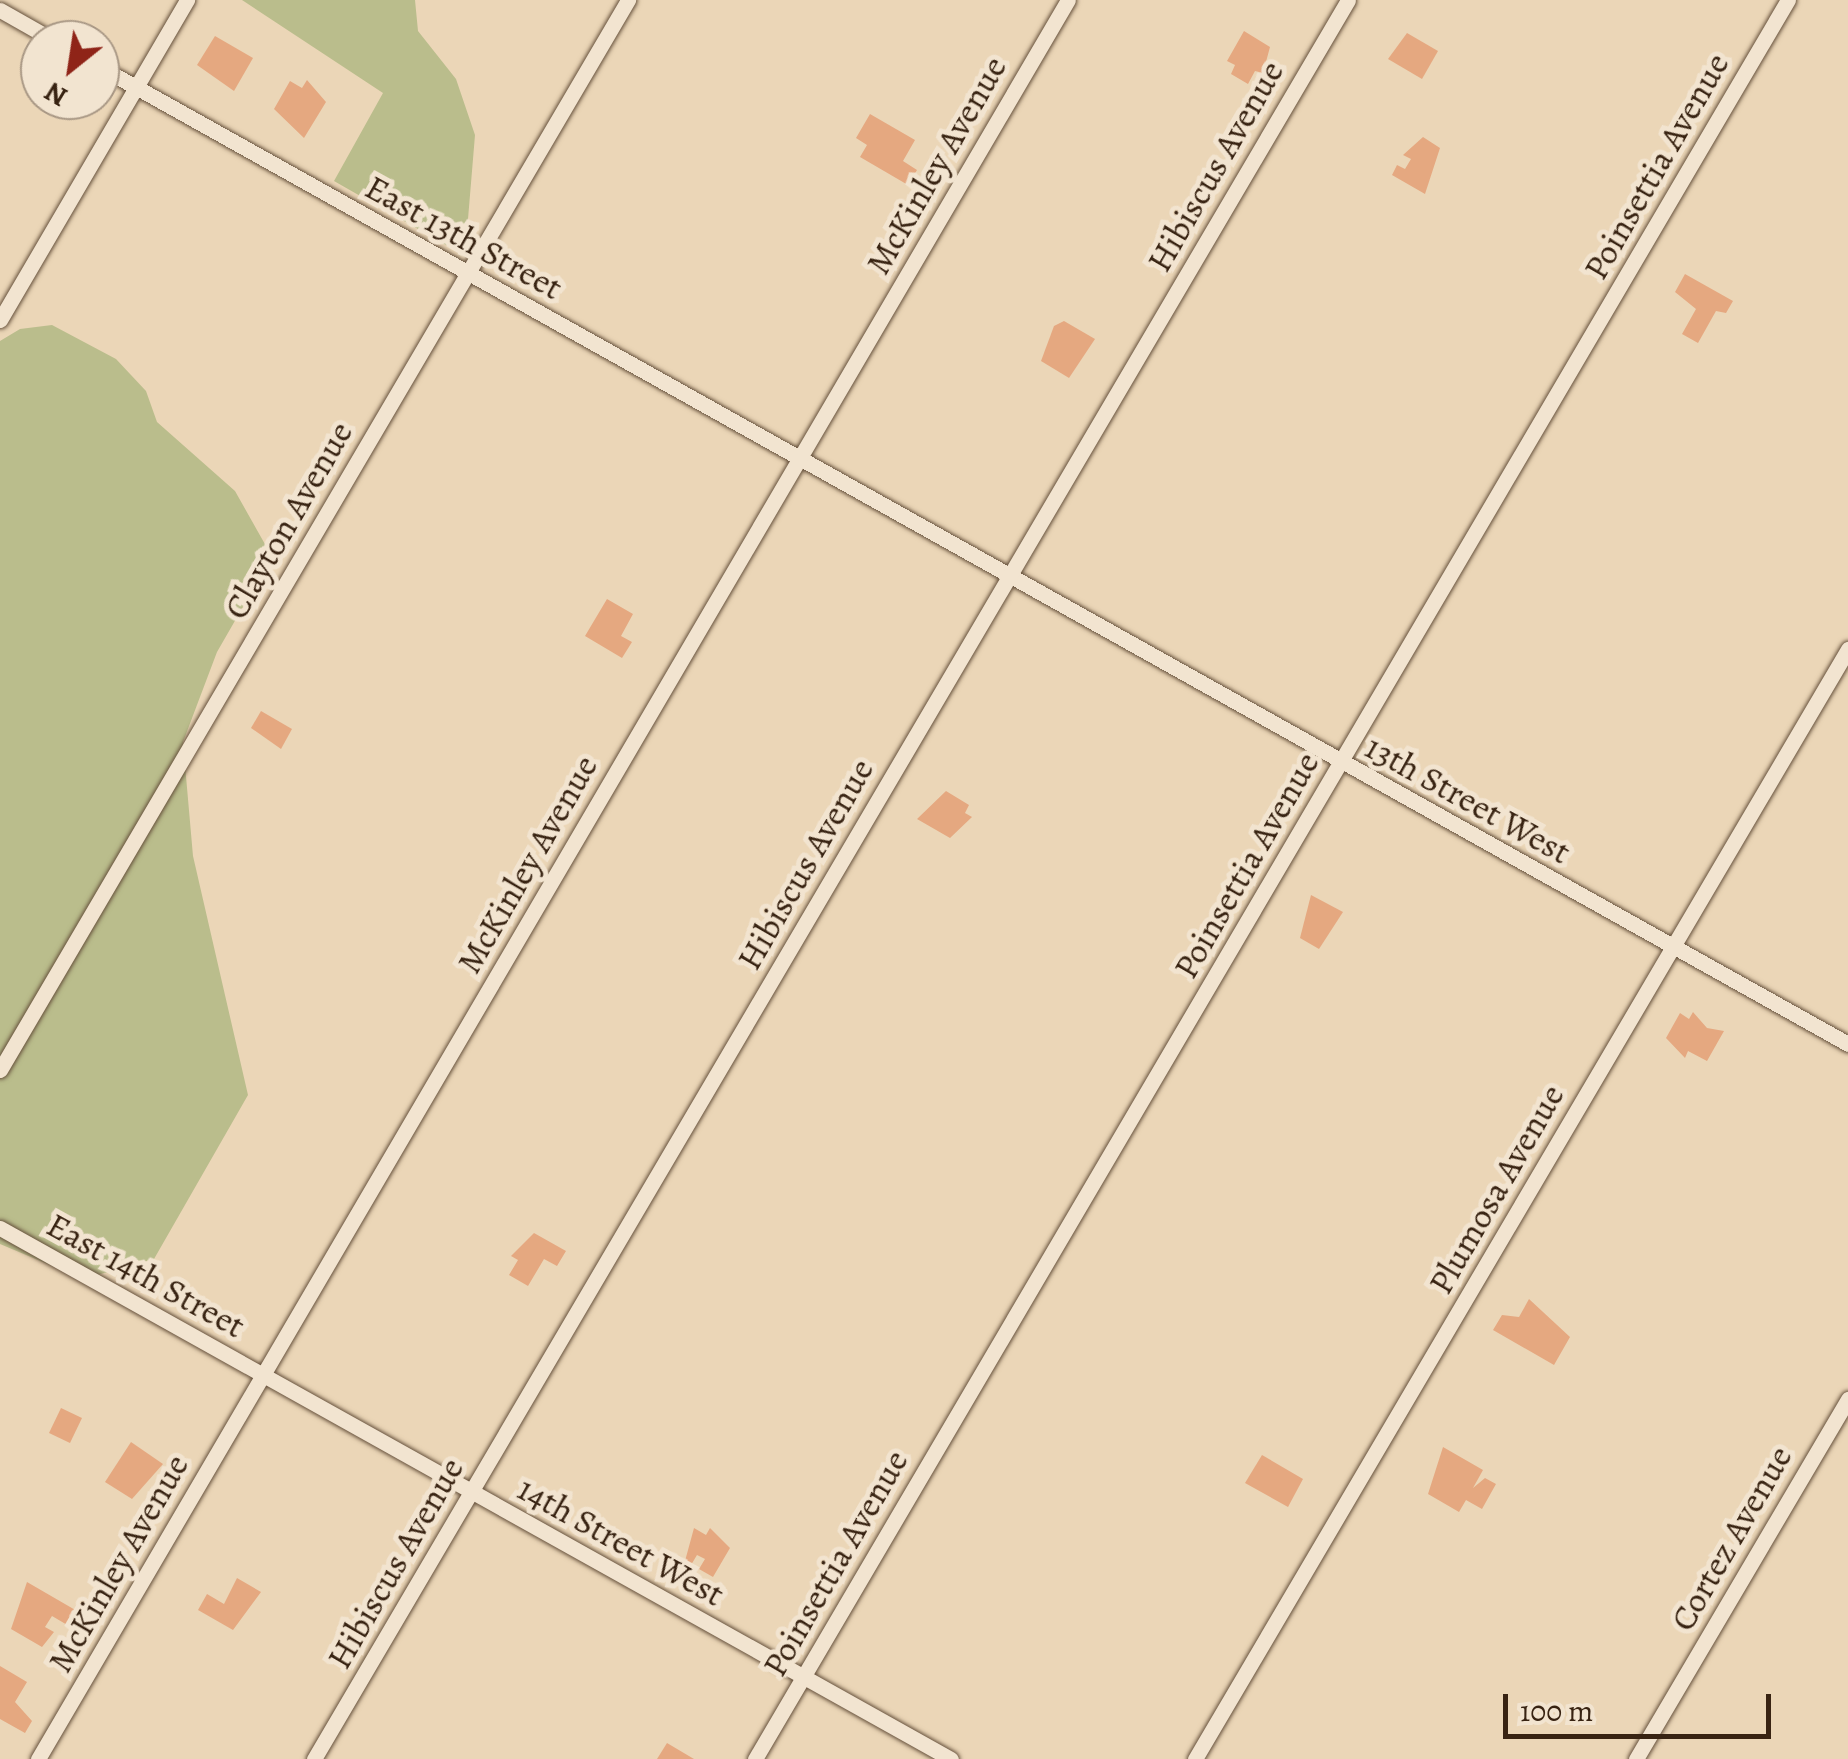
<!DOCTYPE html>
<style>
body{margin:0}
#map{position:relative;width:1848px;height:1759px;overflow:hidden;background:#ebd6b7;font-family:Alegreya,serif}
div>[style]{position:absolute}
.green>*{inset:0;background:#babd8c}
.building>*{inset:0;background:#e5a880}
.roads{filter:drop-shadow(0 0 2px #65503b) drop-shadow(0 0 2px #65503b)}
.street>*{height:15px;margin:-7.5px;padding:0 7.5px;transform-origin:7.5px;border-radius:7.5px;background:#f2e4d0}
span{translate:-50% -50%;white-space:nowrap;text-align:center;line-height:1.15;-webkit-text-stroke:10px #f2e4d0;paint-order:stroke}
.street-label{font-size:35px;color:#382312}
.north{position:absolute;left:20px;top:20px;width:100px;height:100px;box-sizing:border-box;background:#f2e4d0;border:2px solid #a89784;border-radius:50%;rotate:210deg;font-size:28px;font-weight:700;line-height:40px;text-align:center;color:#382312}
.north::after{content:'';display:block;margin:auto;width:35px;height:45px;background:#8f2418;clip-path:polygon(50% 0,100% 100%,50% 72%,0 100%)}
.scale{position:absolute;left:1503px;top:1694px;width:268px;height:45px;box-sizing:border-box;border:5px solid #382312;border-top:0;padding-left:12px;font-size:30px;line-height:35px;white-space:nowrap;color:#382312;-webkit-text-stroke:8px #f2e4d0;paint-order:stroke}
</style>
<div id="map">
<div class="green">
<i style="clip-path:polygon(242px 0,415px 0,418px 31px,456px 79px,475px 135px,468px 219px,453px 249px,334px 181px,383px 93px)"></i>
<i style="clip-path:polygon(52px 325px,116px 359px,146px 391px,157px 422px,235px 491px,266px 546px,263px 572px,217px 652px,183px 742px,193px 856px,248px 1095px,154px 1259px,83px 1279px,0 1244px,0 341px,20px 329px)"></i>
</div>
<div class="building">
<i style="clip-path:polygon(1244px 31px,1270px 47px,1263px 73px,1255px 71px,1248px 84px,1231px 74px,1235px 65px,1227px 61px)"></i>
<i style="clip-path:polygon(1407px 33px,1438px 51px,1422px 79px,1388px 59px)"></i>
<i style="clip-path:polygon(215px 36px,253px 58px,234px 91px,197px 65px)"></i>
<i style="clip-path:polygon(307px 80px,326px 102px,304px 138px,274px 109px,290px 81px,302px 88px)"></i>
<i style="clip-path:polygon(870px 114px,915px 140px,903px 161px,917px 170px,908px 185px,860px 157px,867px 145px,856px 138px)"></i>
<i style="clip-path:polygon(1423px 137px,1440px 148px,1425px 194px,1392px 175px,1397px 165px,1405px 169px,1411px 159px,1403px 155px)"></i>
<i style="clip-path:polygon(1685px 274px,1733px 301px,1726px 313px,1716px 311px,1698px 343px,1682px 334px,1696px 309px,1675px 292px)"></i>
<i style="clip-path:polygon(1064px 321px,1095px 339px,1069px 378px,1041px 361px,1054px 326px)"></i>
<i style="clip-path:polygon(607px 599px,633px 614px,621px 636px,632px 642px,622px 658px,585px 636px)"></i>
<i style="clip-path:polygon(261px 711px,292px 729px,281px 749px,251px 728px)"></i>
<i style="clip-path:polygon(946px 791px,969px 805px,965px 813px,972px 817px,950px 838px,917px 819px)"></i>
<i style="clip-path:polygon(1311px 895px,1343px 912px,1319px 949px,1300px 938px)"></i>
<i style="clip-path:polygon(1693px 1012px,1707px 1028px,1724px 1031px,1707px 1061px,1688px 1051px,1685px 1058px,1666px 1038px,1680px 1013px,1689px 1019px)"></i>
<i style="clip-path:polygon(534px 1233px,566px 1251px,557px 1266px,544px 1259px,528px 1286px,509px 1275px,518px 1260px,511px 1256px)"></i>
<i style="clip-path:polygon(1529px 1299px,1570px 1337px,1554px 1365px,1493px 1330px,1502px 1315px,1519px 1317px)"></i>
<i style="clip-path:polygon(61px 1408px,82px 1418px,70px 1443px,49px 1433px)"></i>
<i style="clip-path:polygon(131px 1442px,163px 1464px,132px 1499px,105px 1482px)"></i>
<i style="clip-path:polygon(1443px 1447px,1483px 1470px,1473px 1488px,1485px 1478px,1496px 1484px,1482px 1509px,1466px 1500px,1459px 1512px,1428px 1494px)"></i>
<i style="clip-path:polygon(1262px 1455px,1303px 1479px,1288px 1507px,1245px 1483px)"></i>
<i style="clip-path:polygon(694px 1528px,706px 1535px,710px 1528px,730px 1548px,713px 1577px,699px 1569px,705px 1559px,697px 1555px,691px 1565px,685px 1561px)"></i>
<i style="clip-path:polygon(237px 1578px,261px 1592px,233px 1630px,198px 1610px,207px 1594px,224px 1604px)"></i>
<i style="clip-path:polygon(27px 1582px,77px 1611px,69px 1626px,52px 1616px,45px 1627px,54px 1632px,42px 1647px,11px 1629px)"></i>
<i style="clip-path:polygon(0 1666px,27px 1682px,15px 1702px,32px 1721px,25px 1733px,0 1719px)"></i>
<i style="clip-path:polygon(667px 1743px,694px 1759px,657px 1759px)"></i>
</div>
<div class="roads">
<div class="street">
<i style="left:0;top:10px;width:61px;rotate:29.5deg"></i>
<i style="left:100px;top:67px;width:2003px;rotate:29.2deg"></i>
<i style="left:0;top:320px;width:371px;rotate:-59.7deg"></i>
<i style="left:0;top:1070px;width:1241px;rotate:-59.59deg"></i>
<i style="left:0;top:1228px;width:1089px;rotate:29.18deg"></i>
<i style="left:38px;top:1759px;width:2038px;rotate:-59.65deg"></i>
<i style="left:314px;top:1759px;width:2040px;rotate:-59.55deg"></i>
<i style="left:755px;top:1759px;width:2040px;rotate:-59.58deg"></i>
<i style="left:1195px;top:1759px;width:1288px;rotate:-59.53deg"></i>
<i style="left:1636px;top:1759px;width:418px;rotate:-59.5deg"></i>
</div>
</div>
<div class="street-label">
<span style="left:936px;top:165px;rotate:-60deg">McKinley Avenue</span>
<span style="left:1215px;top:166px;rotate:-60deg">Hibiscus Avenue</span>
<span style="left:1656px;top:166px;rotate:-60deg">Poinsettia Avenue</span>
<span style="left:464px;top:237px;rotate:29deg">East 13th Street</span>
<span style="left:288px;top:520px;rotate:-60deg">Clayton Avenue</span>
<span style="left:1468px;top:799px;rotate:29deg">13th Street West</span>
<span style="left:527px;top:864px;rotate:-60deg">McKinley Avenue</span>
<span style="left:805px;top:864px;rotate:-60deg">Hibiscus Avenue</span>
<span style="left:1246px;top:865px;rotate:-60deg">Poinsettia Avenue</span>
<span style="left:1496px;top:1189px;rotate:-60deg">Plumosa Avenue</span>
<span style="left:146px;top:1275px;rotate:29deg">East 14th Street</span>
<span style="left:1731px;top:1538px;rotate:-60deg">Cortez Avenue</span>
<span style="left:621px;top:1541px;rotate:29deg">14th Street West</span>
<span style="left:118px;top:1563px;rotate:-60deg">McKinley Avenue</span>
<span style="left:395px;top:1563px;rotate:-60deg">Hibiscus Avenue</span>
<span style="left:835px;top:1563px;rotate:-60deg">Poinsettia Avenue</span>
</div>
<div class="north">N</div>
<div class="scale">100 m</div>
</div>
